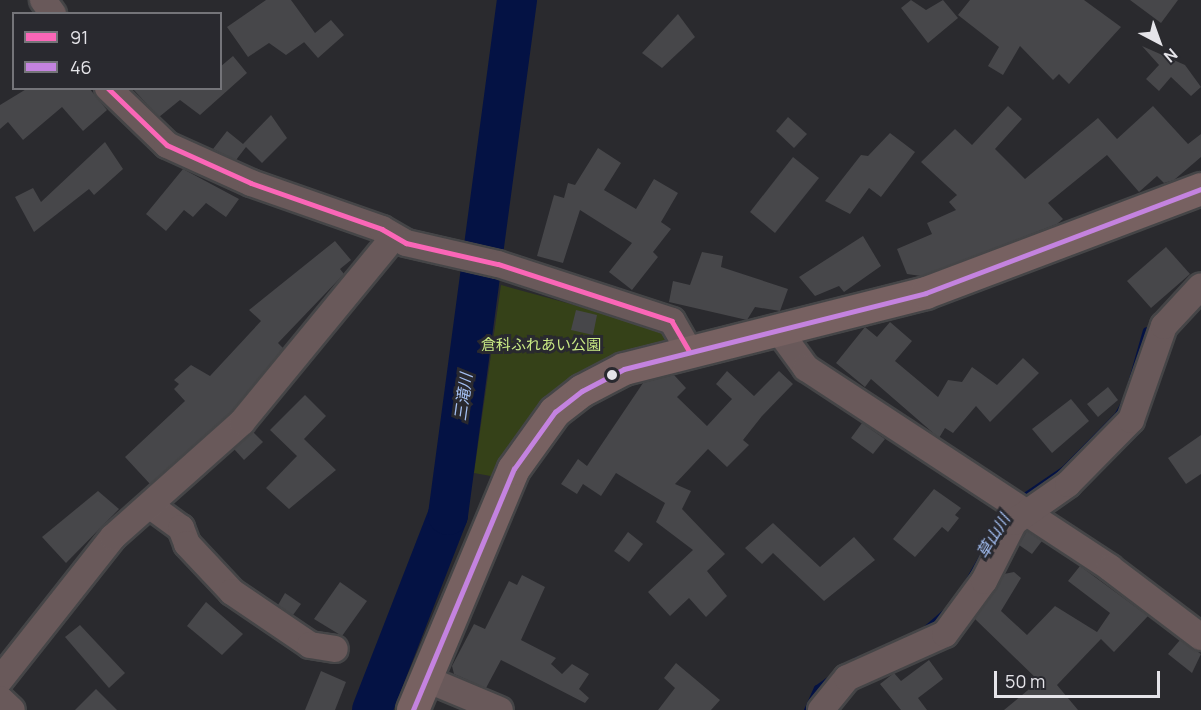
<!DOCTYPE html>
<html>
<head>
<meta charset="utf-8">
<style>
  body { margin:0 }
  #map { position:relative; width:1201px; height:710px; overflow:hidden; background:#2a2a2e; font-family:Manrope,"Noto Sans JP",sans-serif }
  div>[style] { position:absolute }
  .green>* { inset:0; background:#354118 }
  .stream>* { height:7px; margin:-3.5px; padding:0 3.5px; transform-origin:3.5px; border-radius:3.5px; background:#041244 }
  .river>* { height:40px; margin:-20px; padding:0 20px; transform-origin:20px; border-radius:20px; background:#041244 }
  .building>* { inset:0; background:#47474a }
  .roads { filter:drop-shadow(2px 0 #454547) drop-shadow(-2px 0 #454547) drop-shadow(0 2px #454547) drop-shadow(0 -2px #454547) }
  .minor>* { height:26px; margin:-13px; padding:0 13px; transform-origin:13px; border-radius:13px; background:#69595a }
  .major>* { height:32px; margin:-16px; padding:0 16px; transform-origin:16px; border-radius:16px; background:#776161 }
  .bus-1>* { height:4.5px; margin:-2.25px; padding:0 2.25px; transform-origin:2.25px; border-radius:2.25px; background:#fa66b7 }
  .bus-2>* { height:4.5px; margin:-2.25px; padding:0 2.25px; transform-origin:2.25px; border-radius:2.25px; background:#c483df }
  .dots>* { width:16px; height:16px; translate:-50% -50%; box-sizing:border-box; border:3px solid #29292f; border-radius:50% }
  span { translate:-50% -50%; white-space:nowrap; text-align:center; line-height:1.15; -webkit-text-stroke:6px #29292f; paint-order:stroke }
  .park-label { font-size:15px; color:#c9ea84 }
  .water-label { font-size:16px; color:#a5c1f5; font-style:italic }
  .legend { position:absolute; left:12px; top:12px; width:210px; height:78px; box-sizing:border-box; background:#29292f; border:2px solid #747479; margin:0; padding:8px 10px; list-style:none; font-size:18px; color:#e5e4e9 }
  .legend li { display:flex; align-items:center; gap:12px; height:30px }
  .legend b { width:30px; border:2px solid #747479 }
  .north { position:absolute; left:1129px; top:12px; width:60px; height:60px; -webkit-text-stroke:4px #29292f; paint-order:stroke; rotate:139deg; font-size:16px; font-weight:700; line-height:24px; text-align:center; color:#e5e4e9 }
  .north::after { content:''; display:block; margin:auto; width:21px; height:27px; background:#e5e4e9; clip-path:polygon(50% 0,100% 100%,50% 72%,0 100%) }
  .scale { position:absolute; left:994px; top:671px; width:166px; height:27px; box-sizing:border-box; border:3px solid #e5e4e9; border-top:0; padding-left:8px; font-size:18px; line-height:21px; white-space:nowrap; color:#e5e4e9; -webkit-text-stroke:4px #29292f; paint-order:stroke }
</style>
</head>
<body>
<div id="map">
  <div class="green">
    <div style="clip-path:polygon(501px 285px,663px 329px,673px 340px,611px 359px,548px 397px,530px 416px,496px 477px,474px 473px)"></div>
  </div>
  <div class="stream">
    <div style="left:1130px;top:386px;width:58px;rotate:-74.1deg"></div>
    <div style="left:1017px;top:501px;width:57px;rotate:-34.2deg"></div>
    <div style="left:1064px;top:469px;width:77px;rotate:-45.5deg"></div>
    <div style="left:1118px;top:414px;width:19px;rotate:-62deg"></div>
    <div style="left:963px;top:590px;width:93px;rotate:-60.4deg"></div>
    <div style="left:921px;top:633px;width:37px;rotate:-41deg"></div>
    <div style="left:807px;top:710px;width:24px;rotate:-66deg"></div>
    <div style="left:817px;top:688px;width:48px;rotate:-35.7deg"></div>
  </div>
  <div class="river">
    <div style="left:372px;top:710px;width:209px;rotate:-68.7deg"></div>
    <div style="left:448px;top:515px;width:520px;rotate:-82.37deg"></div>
  </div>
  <div class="building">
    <div style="clip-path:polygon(266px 0,291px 0,315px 33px,331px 20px,344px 35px,318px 58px,304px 42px,310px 38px,286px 55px,269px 43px,248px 57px,227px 27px)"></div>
    <div style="clip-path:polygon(911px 0,926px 10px,943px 0,958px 18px,928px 43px,901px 8px)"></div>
    <div style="clip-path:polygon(970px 0,1084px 0,1121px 27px,1069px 84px,1059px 74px,1053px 80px,1020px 46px,1003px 75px,988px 66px,999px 47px,958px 15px)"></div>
    <div style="clip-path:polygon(1130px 0,1178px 0,1161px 23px)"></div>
    <div style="clip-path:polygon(678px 14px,695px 37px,662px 68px,642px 53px)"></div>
    <div style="clip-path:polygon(1142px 46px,1185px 65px,1201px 87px,1191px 96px,1171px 77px,1159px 91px,1146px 79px,1159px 65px)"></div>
    <div style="clip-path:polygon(233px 56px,247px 73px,200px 115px,180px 100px,159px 117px,132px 88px,220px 88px,220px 67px)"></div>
    <div style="clip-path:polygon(28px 88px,89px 88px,107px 110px,83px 131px,62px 107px,23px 140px,8px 122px,0 129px,0 105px)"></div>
    <div style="clip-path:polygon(1008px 106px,1022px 119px,995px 149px,1025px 179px,1098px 118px,1117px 139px,1153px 106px,1188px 144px,1201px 134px,1201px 157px,1174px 180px,1164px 183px,1157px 176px,1139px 192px,1107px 155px,1048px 203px,1063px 219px,1057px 224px,921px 276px,907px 274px,897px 249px,932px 234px,927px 223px,956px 210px,949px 202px,957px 195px,921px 162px,955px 129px,972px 145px)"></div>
    <div style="clip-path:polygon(271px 115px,287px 138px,262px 163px,246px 147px,236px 160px,213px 149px,227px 131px,243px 144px)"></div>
    <div style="clip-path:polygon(788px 117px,807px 134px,794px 148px,776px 131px)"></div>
    <div style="clip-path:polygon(890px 133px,915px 152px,881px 197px,869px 188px,850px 214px,825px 201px,861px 155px,868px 156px)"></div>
    <div style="clip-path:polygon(105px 142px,123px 169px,94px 195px,89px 189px,34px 232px,15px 197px,33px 188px,41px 202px)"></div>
    <div style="clip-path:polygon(598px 148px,621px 163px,604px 190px,636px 209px,654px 179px,678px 193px,661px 222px,671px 229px,653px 252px,658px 257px,632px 290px,609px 272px,632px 243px,580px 210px,563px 263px,537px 256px,554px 195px,564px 198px,568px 183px,575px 185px)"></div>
    <div style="clip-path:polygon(793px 157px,819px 178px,775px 233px,750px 212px)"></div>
    <div style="clip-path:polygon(183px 169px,239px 199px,226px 217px,206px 203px,193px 217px,184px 210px,166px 231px,146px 214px)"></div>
    <div style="clip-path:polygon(863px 236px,881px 266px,844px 292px,839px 286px,815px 296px,799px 277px)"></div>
    <div style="clip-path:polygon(335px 241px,351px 260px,340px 269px,344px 274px,278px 343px,283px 348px,231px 412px,150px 484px,125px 457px,185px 401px,174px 389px,179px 384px,174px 380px,191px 365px,210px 376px,261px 321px,249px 310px)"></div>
    <div style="clip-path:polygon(1166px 247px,1190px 274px,1151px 308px,1127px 281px)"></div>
    <div style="clip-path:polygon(702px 252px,723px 256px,721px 267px,788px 289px,780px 311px,755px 307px,747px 320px,669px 302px,673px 281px,690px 285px)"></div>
    <div style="clip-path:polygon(576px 310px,597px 315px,593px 335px,571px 330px)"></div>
    <div style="clip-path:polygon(890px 322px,912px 341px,895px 361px,938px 397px,948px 380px,962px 382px,972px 367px,997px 385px,1023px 358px,1039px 373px,990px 422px,976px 406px,953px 433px,945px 428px,939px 438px,871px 379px,865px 387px,836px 363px,865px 327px,877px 337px)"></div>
    <div style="clip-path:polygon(727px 371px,754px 396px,779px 371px,793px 384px,762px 416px,743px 440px,749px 445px,727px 467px,708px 449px,675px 484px,691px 491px,682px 509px,725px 554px,707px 571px,727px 596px,706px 617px,689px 598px,670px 616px,648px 592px,693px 550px,656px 522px,665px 503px,616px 473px,601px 496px,583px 484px,577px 494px,561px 484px,578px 459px,587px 466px,643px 383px,674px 375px,686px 388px,677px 397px,707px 426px,732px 399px,716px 384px)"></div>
    <div style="clip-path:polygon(1108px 387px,1118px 400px,1098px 417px,1087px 404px)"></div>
    <div style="clip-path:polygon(305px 395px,326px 416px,304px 439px,336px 470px,289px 509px,266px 488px,297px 456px,270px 430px)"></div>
    <div style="clip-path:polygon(1071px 399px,1089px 421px,1052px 453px,1032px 429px)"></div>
    <div style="clip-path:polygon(862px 423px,885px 439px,873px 454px,851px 438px)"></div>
    <div style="clip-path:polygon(253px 432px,263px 442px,244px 460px,234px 449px)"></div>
    <div style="clip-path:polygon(1201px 435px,1201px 474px,1186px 484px,1168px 458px)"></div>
    <div style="clip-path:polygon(934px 489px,961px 508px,955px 515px,959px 518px,948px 532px,942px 527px,915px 557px,893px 539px)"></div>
    <div style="clip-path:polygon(98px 491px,119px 509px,66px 563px,42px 537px)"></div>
    <div style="clip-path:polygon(773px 523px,820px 567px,854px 537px,875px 560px,824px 601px,773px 553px,762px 564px,745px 548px)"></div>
    <div style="clip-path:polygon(1027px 531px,1042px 541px,1032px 554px,1019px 545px)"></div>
    <div style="clip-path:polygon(628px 532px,643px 544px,629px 562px,614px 551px)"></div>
    <div style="clip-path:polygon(1080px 566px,1148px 616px,1114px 652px,1101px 639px,1057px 685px,1078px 710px,1004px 710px,1039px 681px,975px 619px,1004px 574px,1014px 572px,1021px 578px,1001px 611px,1027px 635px,1055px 606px,1097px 632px,1110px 613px,1068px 581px)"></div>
    <div style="clip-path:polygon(522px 575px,545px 587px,521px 640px,556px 658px,551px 664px,562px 674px,572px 664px,589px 674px,579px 689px,589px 698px,585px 703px,501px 660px,486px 688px,454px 674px,452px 666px,474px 624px,485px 629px,509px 581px,517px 585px)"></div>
    <div style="clip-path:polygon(340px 582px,367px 601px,342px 636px,314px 619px)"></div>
    <div style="clip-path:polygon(285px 593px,301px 604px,293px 615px,278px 605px)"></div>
    <div style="clip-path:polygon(206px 602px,243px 634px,222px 655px,187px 626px)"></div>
    <div style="clip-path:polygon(80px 625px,125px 673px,109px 688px,65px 637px)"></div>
    <div style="clip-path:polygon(1180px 640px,1201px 654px,1192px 673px,1168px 654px)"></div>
    <div style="clip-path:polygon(929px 660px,943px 679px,918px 698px,927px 710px,901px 710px,880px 684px,894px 673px,901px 681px)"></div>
    <div style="clip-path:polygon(676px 663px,720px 700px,711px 710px,658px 710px,675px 688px,664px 678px)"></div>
    <div style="clip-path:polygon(321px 671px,346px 682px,335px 710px,305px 710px)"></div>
    <div style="clip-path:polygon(96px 689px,117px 710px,75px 710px)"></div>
  </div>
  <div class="roads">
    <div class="minor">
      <div style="left:43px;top:0;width:17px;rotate:54deg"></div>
      <div style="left:108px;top:88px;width:82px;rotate:44deg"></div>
      <div style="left:167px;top:145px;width:92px;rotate:24.3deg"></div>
      <div style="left:251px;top:183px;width:139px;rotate:19.3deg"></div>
      <div style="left:382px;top:229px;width:28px;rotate:30deg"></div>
      <div style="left:406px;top:243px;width:94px;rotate:12.9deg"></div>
      <div style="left:498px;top:264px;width:183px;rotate:18.1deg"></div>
      <div style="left:672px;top:321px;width:34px;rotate:60deg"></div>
      <div style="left:779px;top:331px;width:46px;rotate:53.9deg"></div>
      <div style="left:806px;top:368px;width:364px;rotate:33.3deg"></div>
      <div style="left:1110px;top:568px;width:114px;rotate:37.2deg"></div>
      <div style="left:152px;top:507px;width:36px;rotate:36deg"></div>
      <div style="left:181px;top:528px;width:17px;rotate:69deg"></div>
      <div style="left:187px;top:544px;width:66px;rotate:46.8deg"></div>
      <div style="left:232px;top:592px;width:94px;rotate:34.2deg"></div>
      <div style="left:310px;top:645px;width:25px;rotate:9deg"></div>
      <div style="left:426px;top:679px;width:80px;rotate:22.7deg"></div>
      <div style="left:0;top:680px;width:182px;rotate:-51.7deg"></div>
      <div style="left:113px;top:537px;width:173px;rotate:-41.7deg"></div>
      <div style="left:242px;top:422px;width:238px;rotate:-50.6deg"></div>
      <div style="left:0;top:699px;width:16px;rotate:43deg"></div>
      <div style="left:821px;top:710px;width:41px;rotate:-50.9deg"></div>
      <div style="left:847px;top:678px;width:107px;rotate:-24.2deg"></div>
      <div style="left:945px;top:634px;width:66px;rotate:-53.7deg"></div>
      <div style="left:984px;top:581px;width:66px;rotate:-63deg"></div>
      <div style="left:1014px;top:522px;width:66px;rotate:-35.1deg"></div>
      <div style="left:1068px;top:484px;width:90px;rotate:-45.5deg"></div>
      <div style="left:1131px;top:420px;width:100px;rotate:-70.7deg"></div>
      <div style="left:1164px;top:326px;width:54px;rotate:-47.2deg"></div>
    </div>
    <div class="major">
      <div style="left:413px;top:710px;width:261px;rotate:-67.3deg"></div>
      <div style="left:514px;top:469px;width:70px;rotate:-54.3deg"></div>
      <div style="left:555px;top:412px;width:34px;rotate:-38deg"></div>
      <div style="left:582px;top:391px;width:47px;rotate:-27.6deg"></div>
      <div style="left:624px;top:369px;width:311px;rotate:-14.1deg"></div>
      <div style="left:926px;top:293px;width:294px;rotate:-20.7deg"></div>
    </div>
  </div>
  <div class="bus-1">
    <div style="left:108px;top:88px;width:82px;rotate:44deg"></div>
    <div style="left:167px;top:145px;width:92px;rotate:24.3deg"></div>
    <div style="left:251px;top:183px;width:139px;rotate:19.3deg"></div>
    <div style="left:382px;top:229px;width:28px;rotate:30deg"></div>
    <div style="left:406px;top:243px;width:94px;rotate:12.9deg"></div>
    <div style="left:498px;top:264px;width:183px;rotate:18.1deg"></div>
    <div style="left:672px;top:321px;width:34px;rotate:60deg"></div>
  </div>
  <div class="bus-2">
    <div style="left:413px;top:710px;width:261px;rotate:-67.3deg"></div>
    <div style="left:514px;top:469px;width:70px;rotate:-54.3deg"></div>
    <div style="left:555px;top:412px;width:34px;rotate:-38deg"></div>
    <div style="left:582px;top:391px;width:47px;rotate:-27.6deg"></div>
    <div style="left:624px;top:369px;width:311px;rotate:-14.1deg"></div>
    <div style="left:926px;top:293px;width:294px;rotate:-20.7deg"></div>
  </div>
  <div class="dots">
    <div style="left:612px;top:375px;background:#e5e4e9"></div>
  </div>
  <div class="park-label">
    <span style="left:541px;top:345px">倉科ふれあい公園</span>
  </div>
  <div class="water-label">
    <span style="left:463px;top:397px;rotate:-82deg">三滝川</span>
    <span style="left:993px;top:536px;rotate:-59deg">草山川</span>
  </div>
  <ul class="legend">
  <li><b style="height:8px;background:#fa66b7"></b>91</li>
  <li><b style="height:8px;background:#c483df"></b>46</li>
  </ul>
  <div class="north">N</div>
  <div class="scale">50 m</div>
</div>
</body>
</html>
